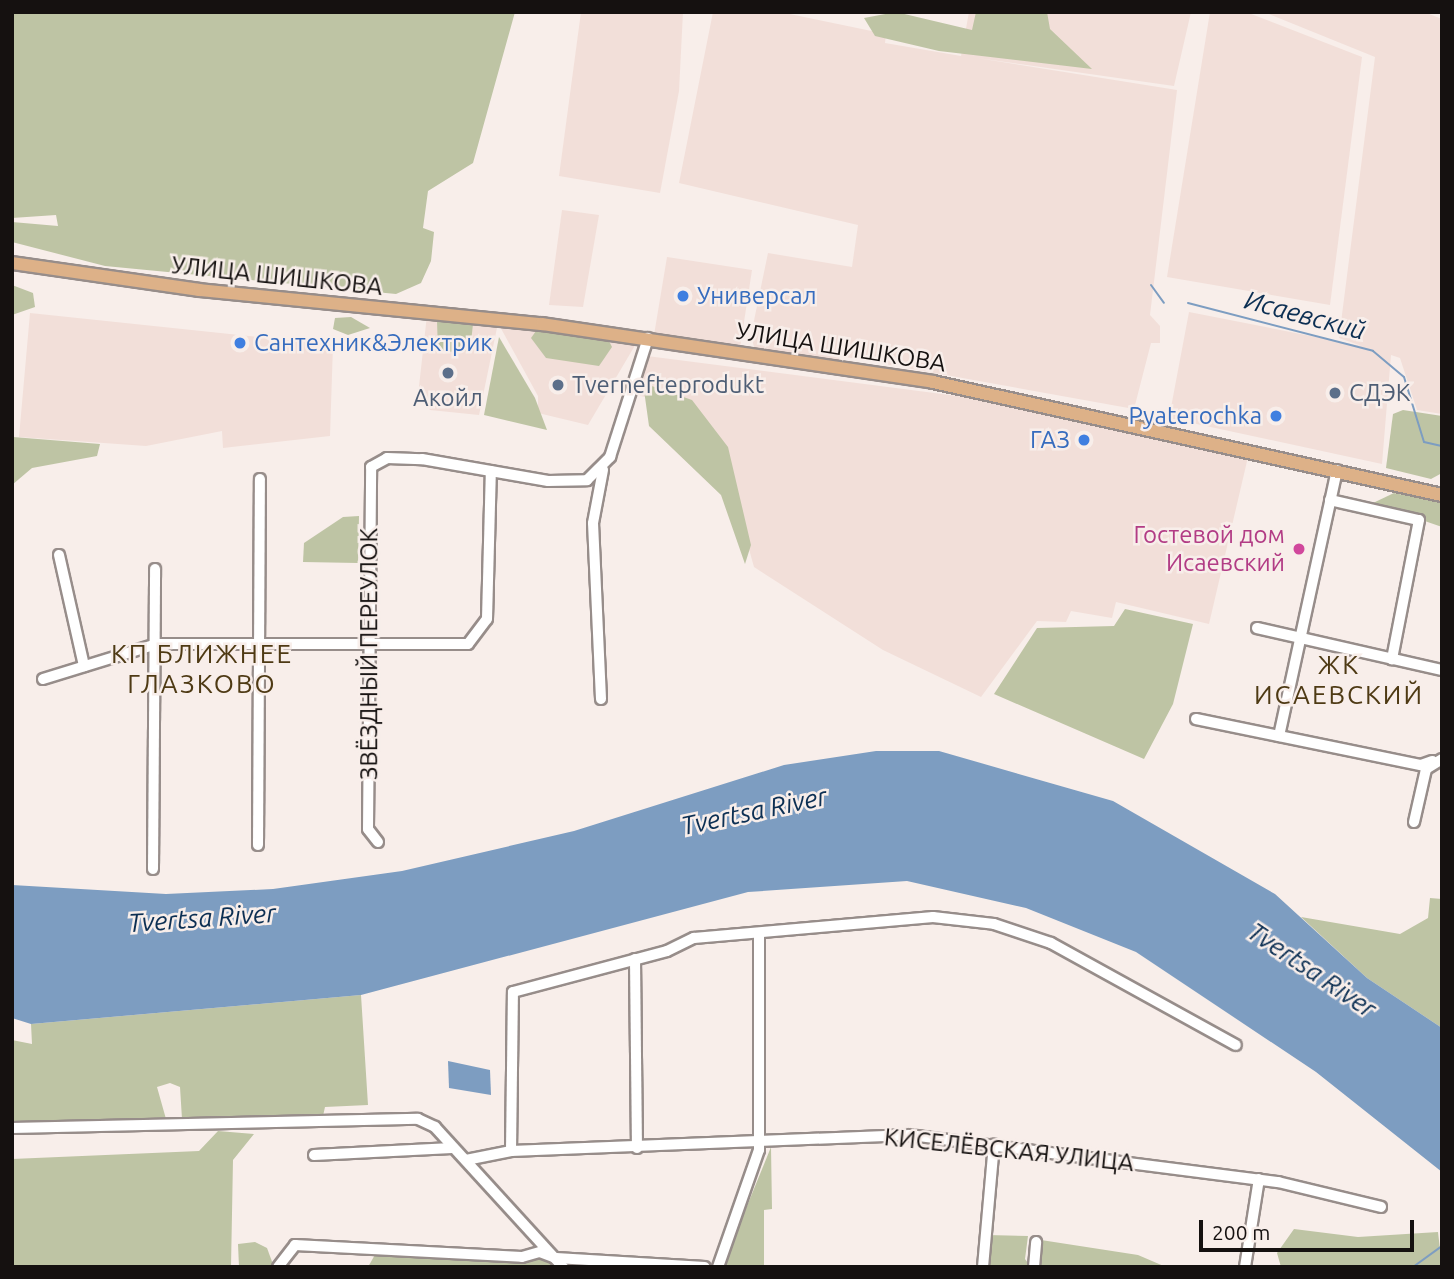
<!DOCTYPE html>
<html>
<head>
<meta charset="utf-8">
<style>
  body { margin:0 }
  #map { position:relative; width:1454px; height:1279px; overflow:hidden; background:#f8eeea; font-family:Ubuntu,sans-serif }
  div>[style] { position:absolute }
  .built>* { inset:0; background:#f2dfd9 }
  .green>* { inset:0; background:#bec4a4 }
  .water>* { inset:0; background:#7d9dc1 }
  .stream>* { height:2px; margin:-1px; padding:0 1px; transform-origin:1px; border-radius:1px; background:#7d9dc1 }
  .roads { filter:drop-shadow(2px 0 #978d8a) drop-shadow(-2px 0 #978d8a) drop-shadow(0 2px #978d8a) drop-shadow(0 -2px #978d8a) }
  .minor>* { height:10px; margin:-5px; padding:0 5px; transform-origin:5px; border-radius:5px; background:#fff }
  .major>* { height:12px; margin:-6px; padding:0 6px; transform-origin:6px; border-radius:6px; background:#ddb188 }
  .dots>* { width:19px; height:19px; translate:-50% -50%; box-sizing:border-box; border:4px solid #f8eeea; border-radius:50% }
  span { translate:-50% -50%; white-space:nowrap; text-align:center; line-height:1.15; -webkit-text-stroke:5px #f8eeea; paint-order:stroke }
  .street-label { font-size:24px; color:#151110 }
  .shop-label { font-size:24px; color:#366cbe }
  .left { translate:0 -50%; text-align:left }
  .right { translate:-100% -50%; text-align:right }
  .service-label { font-size:24px; color:#4e5e75 }
  .hotel-label { font-size:24px; color:#b23c85 }
  .water-label { font-size:26px; color:#0c2f53; font-style:italic }
  .neighbourhood-label { font-size:26px; color:#4e3a14; letter-spacing:2px }
  .frame { position:absolute; inset:0; border:14px solid #151110; pointer-events:none }
  .scale { position:absolute; left:1199px; top:1220px; width:215px; height:32px; box-sizing:border-box; border:4px solid #151110; border-top:0; padding-left:9px; font-size:21px; line-height:24px; white-space:nowrap; color:#151110; -webkit-text-stroke:5px #f8eeea; paint-order:stroke }
</style>
</head>
<body>
<div id="map">
  <div class="built">
    <div style="clip-path:polygon(581px 12px,683px 12px,679px 91px,660px 193px,559px 176px)"></div>
    <div style="clip-path:polygon(713px 12px,780px 12px,886px 34px,885px 43px,961px 56px,969px 12px,1191px 12px,1174px 86px,977px 58px,1177px 90px,1150px 315px,1160px 326px,1160px 343px,1151px 343px,1134px 409px,840px 356px,838px 364px,755px 351px,751px 335px,768px 253px,852px 267px,858px 225px,679px 183px)"></div>
    <div style="clip-path:polygon(1210px 12px,1246px 12px,1362px 57px,1330px 305px,1167px 277px)"></div>
    <div style="clip-path:polygon(1264px 12px,1424px 12px,1442px 19px,1442px 414px,1417px 410px,1400px 358px,1391px 355px,1382px 464px,1169px 418px,1189px 312px,1362px 346px,1339px 338px,1375px 57px)"></div>
    <div style="clip-path:polygon(562px 210px,599px 215px,583px 307px,549px 305px)"></div>
    <div style="clip-path:polygon(667px 257px,752px 270px,740px 348px,654px 335px)"></div>
    <div style="clip-path:polygon(30px 313px,333px 345px,330px 436px,223px 448px,222px 431px,146px 446px,19px 437px)"></div>
    <div style="clip-path:polygon(427px 315px,497px 322px,637px 342px,588px 425px,538px 413px,538px 396px,498px 323px,479px 415px,430px 410px,418px 395px)"></div>
    <div style="clip-path:polygon(647px 356px,1004px 402px,1248px 457px,1209px 624px,1116px 602px,1112px 618px,1071px 611px,1066px 622px,1037px 621px,981px 697px,883px 650px,754px 567px,731px 485px,672px 402px,640px 396px)"></div>
  </div>
  <div class="green">
    <div style="clip-path:polygon(12px 12px,515px 12px,473px 163px,428px 191px,423px 228px,434px 232px,431px 261px,421px 283px,396px 294px,105px 266px,12px 242px,12px 222px,58px 226px,56px 215px,12px 218px)"></div>
    <div style="clip-path:polygon(896px 12px,972px 30px,976px 12px,1047px 12px,1050px 29px,1092px 69px,939px 51px,875px 36px,864px 18px)"></div>
    <div style="clip-path:polygon(12px 285px,33px 293px,35px 307px,12px 315px)"></div>
    <div style="clip-path:polygon(351px 317px,370px 328px,348px 335px,333px 329px,335px 318px)"></div>
    <div style="clip-path:polygon(437px 321px,473px 324px,470px 351px,438px 352px)"></div>
    <div style="clip-path:polygon(536px 331px,609px 341px,612px 347px,599px 366px,546px 358px,531px 338px)"></div>
    <div style="clip-path:polygon(499px 337px,535px 398px,547px 430px,484px 415px)"></div>
    <div style="clip-path:polygon(643px 383px,692px 400px,728px 447px,751px 545px,745px 564px,721px 495px,649px 426px)"></div>
    <div style="clip-path:polygon(1403px 410px,1442px 416px,1442px 473px,1431px 479px,1386px 468px,1393px 414px)"></div>
    <div style="clip-path:polygon(13px 437px,100px 444px,97px 456px,32px 468px,12px 485px)"></div>
    <div style="clip-path:polygon(1394px 493px,1442px 502px,1442px 527px,1373px 503px)"></div>
    <div style="clip-path:polygon(359px 516px,358px 563px,303px 562px,304px 543px,343px 517px)"></div>
    <div style="clip-path:polygon(1125px 609px,1193px 624px,1173px 704px,1144px 759px,994px 694px,1037px 628px,1114px 626px)"></div>
    <div style="clip-path:polygon(1430px 898px,1442px 899px,1442px 1028px,1367px 978px,1301px 917px,1400px 934px,1428px 918px)"></div>
    <div style="clip-path:polygon(361px 995px,368px 1105px,325px 1107px,323px 1116px,182px 1119px,180px 1087px,170px 1083px,157px 1087px,166px 1119px,12px 1123px,12px 1040px,32px 1044px,31px 1024px)"></div>
    <div style="clip-path:polygon(218px 1131px,254px 1134px,233px 1160px,231px 1267px,12px 1267px,12px 1159px,199px 1151px)"></div>
    <div style="clip-path:polygon(771px 1147px,772px 1209px,764px 1210px,764px 1267px,723px 1265px)"></div>
    <div style="clip-path:polygon(1294px 1229px,1358px 1237px,1438px 1232px,1442px 1267px,1281px 1267px,1277px 1253px)"></div>
    <div style="clip-path:polygon(987px 1235px,1028px 1236px,1025px 1259px,1031px 1267px,984px 1267px)"></div>
    <div style="clip-path:polygon(1041px 1240px,1138px 1255px,1166px 1267px,1036px 1267px)"></div>
    <div style="clip-path:polygon(255px 1242px,267px 1248px,274px 1267px,239px 1267px,238px 1244px)"></div>
    <div style="clip-path:polygon(376px 1253px,542px 1254px,559px 1267px,368px 1267px)"></div>
  </div>
  <div class="water">
    <div style="clip-path:polygon(876px 751px,939px 751px,1113px 801px,1275px 894px,1367px 978px,1442px 1028px,1442px 1172px,1316px 1072px,1136px 952px,1026px 908px,907px 881px,748px 892px,361px 995px,31px 1024px,12px 1018px,12px 885px,166px 894px,273px 889px,402px 871px,574px 831px,784px 765px)"></div>
    <div style="clip-path:polygon(448px 1061px,490px 1070px,491px 1095px,449px 1088px)"></div>
  </div>
  <div class="stream">
    <div style="left:1151px;top:285px;width:22px;rotate:54deg"></div>
    <div style="left:1188px;top:303px;width:191px;rotate:14.5deg"></div>
    <div style="left:1373px;top:351px;width:40px;rotate:40deg"></div>
    <div style="left:1404px;top:377px;width:68px;rotate:72.9deg"></div>
    <div style="left:1424px;top:442px;width:18px;rotate:13deg"></div>
    <div style="left:1288px;top:1267px;width:10px"></div>
    <div style="left:1413px;top:1267px;width:36px;rotate:-36deg"></div>
  </div>
  <div class="roads">
    <div class="minor">
      <div style="left:1330px;top:500px;width:91px;rotate:12.7deg"></div>
      <div style="left:1419px;top:520px;width:142px;rotate:101deg"></div>
      <div style="left:59px;top:555px;width:114px;rotate:77.3deg"></div>
      <div style="left:1257px;top:628px;width:190px;rotate:12.8deg"></div>
      <div style="left:43px;top:679px;width:119px;rotate:-17.1deg"></div>
      <div style="left:157px;top:644px;width:311px"></div>
      <div style="left:468px;top:644px;width:31px;rotate:-53deg"></div>
      <div style="left:487px;top:619px;width:148px;rotate:-88.5deg"></div>
      <div style="left:601px;top:699px;width:176px;rotate:-92.6deg"></div>
      <div style="left:593px;top:523px;width:54px;rotate:-79.3deg"></div>
      <div style="left:1196px;top:719px;width:230px;rotate:11.6deg"></div>
      <div style="left:1421px;top:765px;width:12px;rotate:-20deg"></div>
      <div style="left:1279px;top:736px;width:272px;rotate:-77.7deg"></div>
      <div style="left:1414px;top:822px;width:54px;rotate:-77.2deg"></div>
      <div style="left:1426px;top:769px;width:19px;rotate:-32deg"></div>
      <div style="left:378px;top:842px;width:16px;rotate:-128deg"></div>
      <div style="left:368px;top:829px;width:362px;rotate:-89.5deg"></div>
      <div style="left:371px;top:467px;width:18px;rotate:-29deg"></div>
      <div style="left:387px;top:458px;width:35px;rotate:2deg"></div>
      <div style="left:422px;top:459px;width:128px;rotate:9.9deg"></div>
      <div style="left:548px;top:481px;width:39px;rotate:-1deg"></div>
      <div style="left:587px;top:480px;width:33px;rotate:-45deg"></div>
      <div style="left:610px;top:457px;width:125px;rotate:-72.3deg"></div>
      <div style="left:258px;top:845px;width:366px;rotate:-89.7deg"></div>
      <div style="left:153px;top:869px;width:300px;rotate:-89.6deg"></div>
      <div style="left:635px;top:959px;width:189px;rotate:89.4deg"></div>
      <div style="left:12px;top:1128px;width:406px;rotate:-1.3deg"></div>
      <div style="left:418px;top:1119px;width:19px;rotate:25deg"></div>
      <div style="left:435px;top:1127px;width:190px;rotate:47.6deg"></div>
      <div style="left:511px;top:1151px;width:159px;rotate:-89.3deg"></div>
      <div style="left:513px;top:992px;width:159px;rotate:-14.9deg"></div>
      <div style="left:667px;top:951px;width:30px;rotate:-26deg"></div>
      <div style="left:694px;top:938px;width:240px;rotate:-5deg"></div>
      <div style="left:933px;top:917px;width:61px;rotate:6.5deg"></div>
      <div style="left:994px;top:924px;width:60px;rotate:18.4deg"></div>
      <div style="left:1051px;top:943px;width:211px;rotate:28.9deg"></div>
      <div style="left:314px;top:1155px;width:138px;rotate:-2.9deg"></div>
      <div style="left:466px;top:1160px;width:46px;rotate:-11.3deg"></div>
      <div style="left:511px;top:1151px;width:399px;rotate:-2.3deg"></div>
      <div style="left:910px;top:1135px;width:371px;rotate:7.3deg"></div>
      <div style="left:1278px;top:1182px;width:106px;rotate:13.6deg"></div>
      <div style="left:278px;top:1267px;width:28px;rotate:-52deg"></div>
      <div style="left:295px;top:1245px;width:227px;rotate:3deg"></div>
      <div style="left:522px;top:1257px;width:19px;rotate:-16deg"></div>
      <div style="left:540px;top:1252px;width:17px;rotate:21deg"></div>
      <div style="left:556px;top:1258px;width:149px;rotate:3.5deg"></div>
      <div style="left:718px;top:1267px;width:124px;rotate:-70.7deg"></div>
      <div style="left:759px;top:1150px;width:216px;rotate:-90deg"></div>
      <div style="left:983px;top:1267px;width:123px;rotate:-84.9deg"></div>
      <div style="left:1034px;top:1267px;width:25px;rotate:-85deg"></div>
      <div style="left:1245px;top:1267px;width:89px;rotate:-81deg"></div>
    </div>
    <div class="major">
      <div style="left:12px;top:263px;width:189px;rotate:8.2deg"></div>
      <div style="left:199px;top:290px;width:345px;rotate:5.7deg"></div>
      <div style="left:542px;top:324px;width:395px;rotate:8.4deg"></div>
      <div style="left:933px;top:382px;width:521px;rotate:12.52deg"></div>
    </div>
  </div>
  <div class="dots">
    <div style="left:683px;top:296px;background:#3f7fe0"></div>
    <div style="left:240px;top:343px;background:#3f7fe0"></div>
    <div style="left:448px;top:373px;background:#5c6f8a"></div>
    <div style="left:558px;top:385px;background:#5c6f8a"></div>
    <div style="left:1335px;top:393px;background:#5c6f8a"></div>
    <div style="left:1276px;top:416px;background:#3f7fe0"></div>
    <div style="left:1084px;top:440px;background:#3f7fe0"></div>
    <div style="left:1299px;top:549px;background:#d1479c"></div>
  </div>
  <div class="street-label">
    <span style="left:277px;top:276px;rotate:6deg">УЛИЦА ШИШКОВА</span>
    <span style="left:841px;top:347px;rotate:9deg">УЛИЦА ШИШКОВА</span>
    <span style="left:369px;top:654px;rotate:-90deg">ЗВЁЗДНЫЙ ПЕРЕУЛОК</span>
    <span style="left:1009px;top:1150px;rotate:6deg">КИСЕЛЁВСКАЯ УЛИЦА</span>
  </div>
  <div class="shop-label">
    <span class="left" style="left:697px;top:296px">Универсал</span>
    <span class="left" style="left:254px;top:343px">Сантехник&amp;Электрик</span>
    <span class="right" style="left:1262px;top:416px">Pyaterochka</span>
    <span class="right" style="left:1070px;top:440px">ГАЗ</span>
  </div>
  <div class="service-label">
    <span class="left" style="left:572px;top:385px">Tvernefteprodukt</span>
    <span class="left" style="left:1349px;top:393px">СДЭК</span>
    <span style="left:448px;top:398px">Акойл</span>
  </div>
  <div class="hotel-label">
    <span class="right" style="left:1285px;top:549px">Гостевой дом<br>Исаевский</span>
  </div>
  <div class="water-label">
    <span style="left:1305px;top:315px;rotate:15deg">Исаевский</span>
    <span style="left:754px;top:811px;rotate:-12deg">Tvertsa River</span>
    <span style="left:202px;top:918px;rotate:-4deg">Tvertsa River</span>
    <span style="left:1312px;top:970px;rotate:34deg">Tvertsa River</span>
  </div>
  <div class="neighbourhood-label">
    <span style="left:202px;top:669px">КП БЛИЖНЕЕ<br>ГЛАЗКОВО</span>
    <span style="left:1339px;top:680px">ЖК<br>ИСАЕВСКИЙ</span>
  </div>
  <div class="frame"></div>
  <div class="scale">200 m</div>
</div>
</body>
</html>
